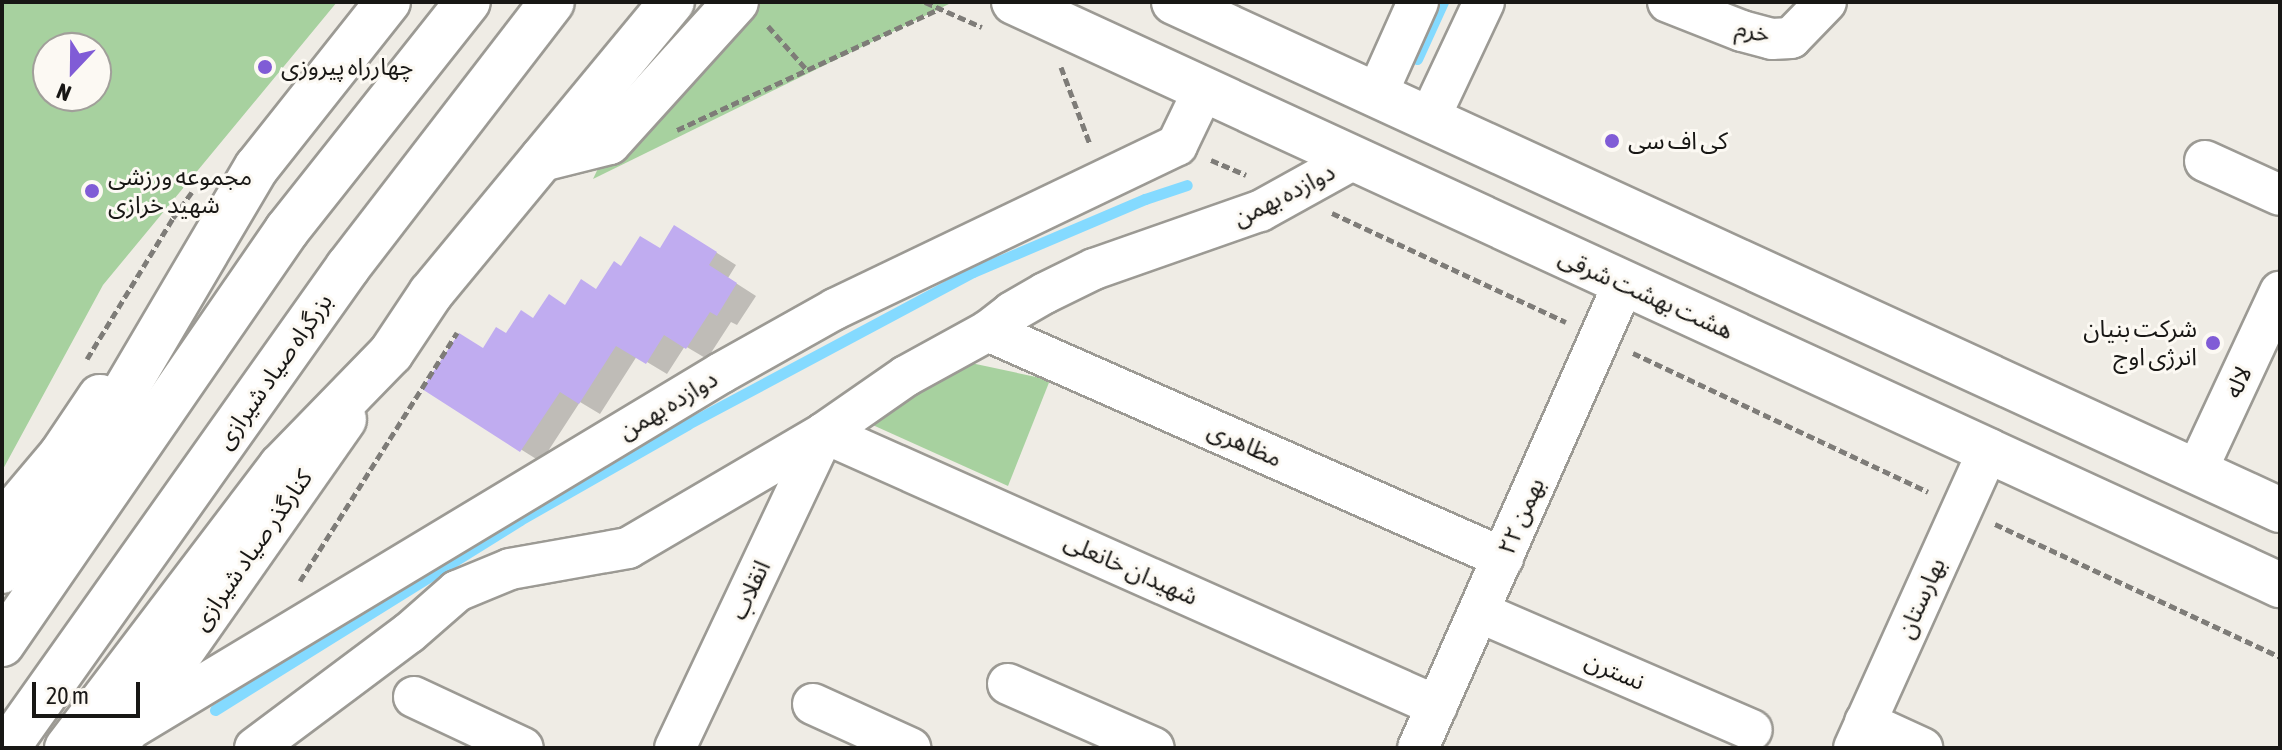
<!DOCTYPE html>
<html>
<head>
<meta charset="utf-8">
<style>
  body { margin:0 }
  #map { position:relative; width:2282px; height:750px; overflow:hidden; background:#efece5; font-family:"Asap Condensed","Noto Sans Arabic",sans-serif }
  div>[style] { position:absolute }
  .green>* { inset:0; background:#a7d19f }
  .shadow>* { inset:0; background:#0003 }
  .stream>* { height:11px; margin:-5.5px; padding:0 5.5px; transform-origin:5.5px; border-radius:5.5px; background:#84daff }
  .building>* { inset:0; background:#c0acf0 }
  .path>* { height:5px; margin-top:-2.5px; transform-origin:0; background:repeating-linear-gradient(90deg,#7e7c78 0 8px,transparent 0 12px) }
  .roads { filter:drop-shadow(2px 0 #9c9a94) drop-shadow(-2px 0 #9c9a94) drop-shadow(0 2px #9c9a94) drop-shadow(0 -2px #9c9a94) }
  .street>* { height:40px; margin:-20px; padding:0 20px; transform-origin:20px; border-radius:20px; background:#fff }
  .secondary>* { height:44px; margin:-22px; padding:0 22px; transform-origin:22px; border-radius:22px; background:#fff }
  .highway>* { height:44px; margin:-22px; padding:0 22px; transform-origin:22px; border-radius:22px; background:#fff }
  .dots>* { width:22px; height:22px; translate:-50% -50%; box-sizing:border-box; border:4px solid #fcf9f3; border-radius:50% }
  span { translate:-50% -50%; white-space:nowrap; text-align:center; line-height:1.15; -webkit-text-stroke:6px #fcf9f3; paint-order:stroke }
  .street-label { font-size:24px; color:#181715 }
  .poi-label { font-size:24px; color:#181715 }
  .left { translate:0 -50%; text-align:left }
  .right { translate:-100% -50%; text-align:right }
  .frame { position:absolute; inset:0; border:4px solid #181715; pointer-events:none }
  .north { position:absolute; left:32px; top:32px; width:80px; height:80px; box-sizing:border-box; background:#fcf9f3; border:2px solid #a19f9a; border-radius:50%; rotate:202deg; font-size:22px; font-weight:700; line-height:32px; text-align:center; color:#181715 }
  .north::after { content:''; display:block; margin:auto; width:28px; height:36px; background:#805cd6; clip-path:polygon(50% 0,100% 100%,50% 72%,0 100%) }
  .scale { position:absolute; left:32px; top:682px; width:108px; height:36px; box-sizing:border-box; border:4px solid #181715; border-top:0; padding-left:10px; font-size:24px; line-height:28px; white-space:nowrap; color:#181715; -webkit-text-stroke:6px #fcf9f3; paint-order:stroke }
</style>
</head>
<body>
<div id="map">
  <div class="green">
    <div style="clip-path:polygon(evenodd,2px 2px,337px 2px,103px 285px,2px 471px,2px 2px,48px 48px,96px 48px,96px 96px,48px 96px,48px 48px)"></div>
    <div style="clip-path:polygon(754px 2px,951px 3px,593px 179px,603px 158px)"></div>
    <div style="clip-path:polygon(971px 363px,1050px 380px,1008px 486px,866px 422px)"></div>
  </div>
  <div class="shadow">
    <div style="clip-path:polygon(695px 239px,736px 265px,728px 278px,756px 296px,737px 325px,731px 322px,707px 359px,685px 346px,667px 374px,637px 356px,600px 414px,580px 402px,541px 462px,425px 389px,507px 336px,597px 291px,622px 268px)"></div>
  </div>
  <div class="stream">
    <div style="left:1417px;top:59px;width:63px;rotate:-65.5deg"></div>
    <div style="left:215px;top:710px;width:359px;rotate:-31.9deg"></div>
    <div style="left:520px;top:520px;width:193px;rotate:-29.7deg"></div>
    <div style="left:688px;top:424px;width:323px;rotate:-28.1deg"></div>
    <div style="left:973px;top:272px;width:187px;rotate:-23deg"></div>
    <div style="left:1145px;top:199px;width:44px;rotate:-18.4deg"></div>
  </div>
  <div class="building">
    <div style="clip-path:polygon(674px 225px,717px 252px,709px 265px,737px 283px,717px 316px,710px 312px,686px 349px,664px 335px,646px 364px,616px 346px,579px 404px,560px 392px,520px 452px,422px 389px,459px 333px,483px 348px,496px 327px,506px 333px,521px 310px,533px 318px,549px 294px,565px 305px,581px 279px,596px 289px,614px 261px,621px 266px,640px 236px,660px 248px)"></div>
  </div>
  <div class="path">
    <div style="left:925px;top:2px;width:62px;rotate:23.7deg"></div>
    <div style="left:768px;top:26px;width:59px;rotate:48.4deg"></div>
    <div style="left:1061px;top:67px;width:82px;rotate:69.4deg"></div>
    <div style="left:677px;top:130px;width:291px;rotate:-24.8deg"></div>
    <div style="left:1211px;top:160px;width:38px;rotate:23deg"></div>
    <div style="left:1332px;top:213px;width:258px;rotate:25deg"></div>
    <div style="left:1633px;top:353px;width:326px;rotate:25.2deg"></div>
    <div style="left:87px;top:359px;width:165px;rotate:-58.6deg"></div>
    <div style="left:173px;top:218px;width:32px;rotate:-54deg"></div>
    <div style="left:1995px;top:524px;width:315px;rotate:25deg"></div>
    <div style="left:300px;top:581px;width:294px;rotate:-57.7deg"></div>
  </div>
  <div class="roads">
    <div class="street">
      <div style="left:1668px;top:2px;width:79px;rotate:21.4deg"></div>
      <div style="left:1742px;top:31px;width:31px;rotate:15deg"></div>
      <div style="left:1772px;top:39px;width:19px;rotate:-3deg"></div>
      <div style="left:1791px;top:38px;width:50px;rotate:-45.8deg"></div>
      <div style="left:1376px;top:96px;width:103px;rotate:-65.9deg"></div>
      <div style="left:1429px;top:119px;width:129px;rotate:-64.8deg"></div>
      <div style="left:2205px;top:161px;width:82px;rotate:24.4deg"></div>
      <div style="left:988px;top:331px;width:563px;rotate:23.79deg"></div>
      <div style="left:2196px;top:472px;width:199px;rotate:-65deg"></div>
      <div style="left:1479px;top:612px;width:297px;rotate:23.4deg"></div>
      <div style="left:1008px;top:684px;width:159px;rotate:23.7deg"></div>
      <div style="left:414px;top:697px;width:120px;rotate:25.1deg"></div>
      <div style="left:813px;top:704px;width:107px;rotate:24.4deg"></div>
      <div style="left:1865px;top:722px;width:63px;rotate:24.5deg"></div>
      <div style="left:125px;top:732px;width:696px;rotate:-31.06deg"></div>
      <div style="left:721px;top:373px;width:131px;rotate:-29.3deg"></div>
      <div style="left:835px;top:309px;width:379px;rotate:-25.6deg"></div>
      <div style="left:1177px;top:145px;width:62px;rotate:-64.3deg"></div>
      <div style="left:255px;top:748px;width:192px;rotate:-36.8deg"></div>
      <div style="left:409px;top:633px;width:64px;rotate:-41.2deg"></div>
      <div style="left:457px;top:591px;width:57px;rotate:-22.5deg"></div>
      <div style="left:510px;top:569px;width:120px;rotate:-10.1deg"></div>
      <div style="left:628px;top:548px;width:227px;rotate:-30.4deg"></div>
      <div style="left:824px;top:433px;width:100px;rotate:-34.8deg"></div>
      <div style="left:906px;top:376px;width:94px;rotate:-28.8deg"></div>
      <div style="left:988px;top:331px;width:31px;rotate:-38deg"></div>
      <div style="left:1012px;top:312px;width:38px;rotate:-30deg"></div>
      <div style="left:1045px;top:293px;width:55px;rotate:-26.1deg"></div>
      <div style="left:1094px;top:269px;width:176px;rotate:-19.3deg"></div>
      <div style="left:1260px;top:211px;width:107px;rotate:-29deg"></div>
      <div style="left:675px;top:748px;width:348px;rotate:-64.7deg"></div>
      <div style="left:824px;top:433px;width:671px;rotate:24.01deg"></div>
      <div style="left:1418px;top:748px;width:506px;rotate:-66.12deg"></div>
      <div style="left:1854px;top:748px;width:328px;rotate:-65.7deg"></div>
    </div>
    <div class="secondary">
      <div style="left:1014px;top:2px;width:1394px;rotate:24.73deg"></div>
      <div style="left:1174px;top:2px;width:1217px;rotate:24.67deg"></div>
      <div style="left:2px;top:525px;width:92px;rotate:-49.9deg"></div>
      <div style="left:61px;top:455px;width:70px;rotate:-56.1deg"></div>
      <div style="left:114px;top:748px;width:401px;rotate:-55deg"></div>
    </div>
    <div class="highway">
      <div style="left:542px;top:159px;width:69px;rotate:-14.2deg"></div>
      <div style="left:609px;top:142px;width:189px;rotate:-47.8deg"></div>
      <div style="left:2px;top:571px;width:124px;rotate:-52.9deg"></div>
      <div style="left:77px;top:472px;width:354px;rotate:-59.5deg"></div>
      <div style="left:257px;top:167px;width:211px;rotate:-51.6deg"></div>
      <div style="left:2px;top:644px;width:503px;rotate:-55.46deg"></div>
      <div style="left:287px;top:230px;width:291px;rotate:-51.6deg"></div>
      <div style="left:7px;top:748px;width:590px;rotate:-54.67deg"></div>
      <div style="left:348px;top:267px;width:334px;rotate:-52.4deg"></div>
      <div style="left:67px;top:748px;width:354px;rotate:-52.8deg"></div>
      <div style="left:281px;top:466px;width:158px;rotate:-45.8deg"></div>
      <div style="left:391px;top:353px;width:72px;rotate:-56.3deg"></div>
      <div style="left:431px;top:293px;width:378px;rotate:-50.4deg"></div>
    </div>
  </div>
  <div class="dots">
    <div style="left:265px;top:67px;background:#805cd6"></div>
    <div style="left:1612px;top:141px;background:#805cd6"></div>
    <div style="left:92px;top:191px;background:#805cd6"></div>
    <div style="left:2213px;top:343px;background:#805cd6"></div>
  </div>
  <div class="street-label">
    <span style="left:1753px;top:31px;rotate:14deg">خرم</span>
    <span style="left:1284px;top:195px;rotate:-27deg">دوازده بهمن</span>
    <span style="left:1646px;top:294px;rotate:24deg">هشت بهشت شرقی</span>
    <span style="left:274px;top:371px;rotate:-55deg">بزرگراه صیاد شیرازی</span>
    <span style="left:2238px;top:382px;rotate:-65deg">لاله</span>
    <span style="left:668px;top:405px;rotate:-31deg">دوازده بهمن</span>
    <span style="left:1245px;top:444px;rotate:24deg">مظاهری</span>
    <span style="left:1521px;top:516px;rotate:-66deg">۲۲ بهمن</span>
    <span style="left:252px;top:550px;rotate:-55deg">کنارگذر صیاد شیرازی</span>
    <span style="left:1131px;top:569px;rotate:24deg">شهیدان خانعلی</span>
    <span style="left:750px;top:590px;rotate:-65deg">انقلاب</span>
    <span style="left:1921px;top:598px;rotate:-66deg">بهارستان</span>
    <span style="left:1615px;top:671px;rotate:23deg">نسترن</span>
  </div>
  <div class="poi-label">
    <span class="left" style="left:281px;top:67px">چهارراه پیروزی</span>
    <span class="left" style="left:1628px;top:141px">کی اف سی</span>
    <span class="left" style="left:108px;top:191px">مجموعه ورزشی<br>شهید خرازی</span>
    <span class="right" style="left:2197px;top:343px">شرکت بنیان<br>انرژی اوج</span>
  </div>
  <div class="frame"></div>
  <div class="north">N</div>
  <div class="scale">20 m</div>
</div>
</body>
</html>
